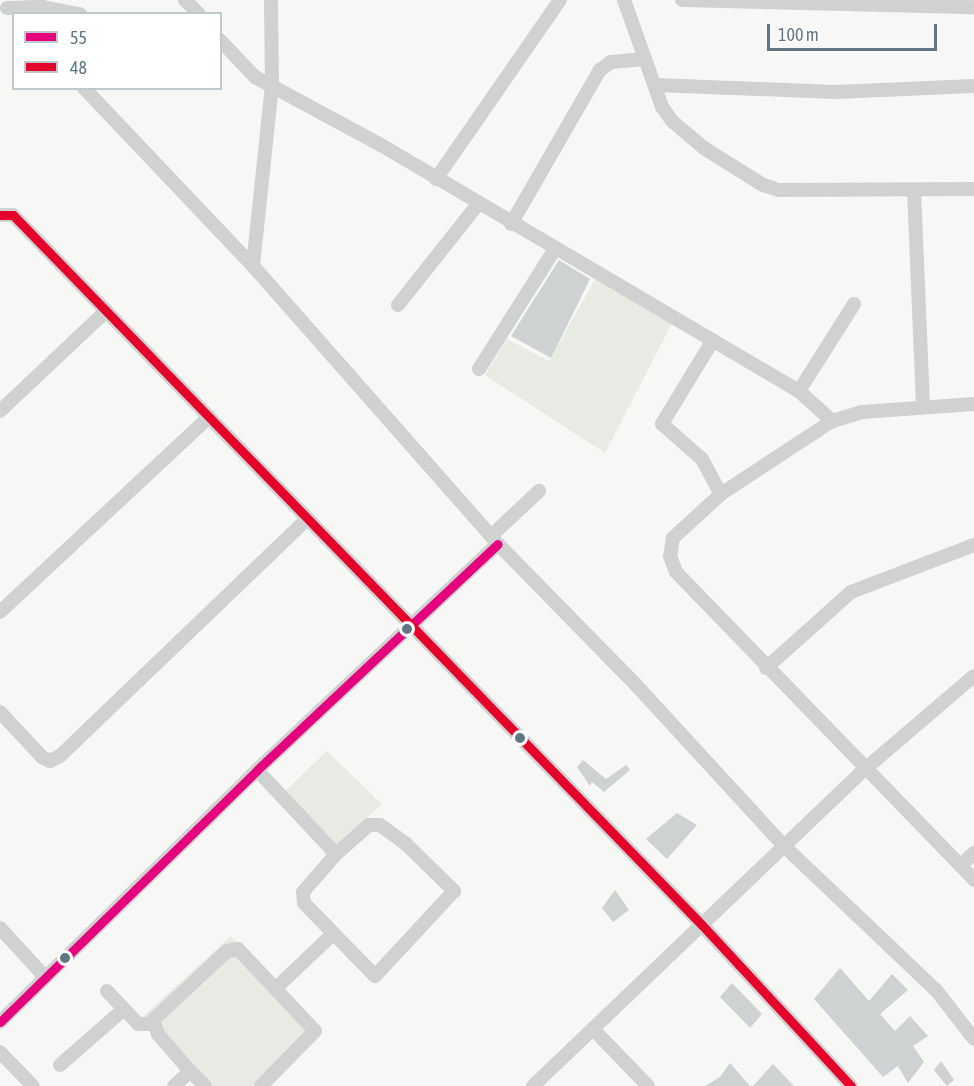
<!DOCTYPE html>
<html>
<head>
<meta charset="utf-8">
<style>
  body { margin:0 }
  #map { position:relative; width:974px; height:1086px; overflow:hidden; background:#f7f7f6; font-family:"Asap Condensed",sans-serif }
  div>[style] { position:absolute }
  .green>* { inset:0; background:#e7ebe4 }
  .building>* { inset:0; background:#cfd2d2 }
  .street>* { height:14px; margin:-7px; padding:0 7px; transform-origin:7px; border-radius:7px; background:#d0d1d1 }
  .bus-1>* { height:9px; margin:-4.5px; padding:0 4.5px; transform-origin:4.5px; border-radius:4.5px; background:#e5007d }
  .bus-2>* { height:9px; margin:-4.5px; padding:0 4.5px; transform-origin:4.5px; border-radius:4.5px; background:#e4002b }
  .dots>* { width:16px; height:16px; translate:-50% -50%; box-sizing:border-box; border:3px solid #fff; border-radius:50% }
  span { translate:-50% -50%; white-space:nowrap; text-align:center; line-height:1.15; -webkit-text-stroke:6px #fff; paint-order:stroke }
  .legend { position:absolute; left:12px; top:12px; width:210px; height:78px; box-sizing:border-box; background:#fff; border:2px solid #bfc9cd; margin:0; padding:8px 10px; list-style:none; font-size:18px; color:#607783 }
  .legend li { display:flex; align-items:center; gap:12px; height:30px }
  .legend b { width:30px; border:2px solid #bfc9cd }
  .scale { position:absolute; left:767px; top:24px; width:170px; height:27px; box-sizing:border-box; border:3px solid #607783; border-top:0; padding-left:8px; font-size:18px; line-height:21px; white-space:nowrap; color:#607783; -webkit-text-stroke:4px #fff; paint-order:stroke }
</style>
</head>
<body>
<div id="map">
  <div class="green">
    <div style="clip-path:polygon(596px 278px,673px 321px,605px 453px,485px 375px,507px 339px,549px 361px)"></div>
    <div style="clip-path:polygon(327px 751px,382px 804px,335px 848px,281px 795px)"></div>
    <div style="clip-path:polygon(231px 936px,315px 1026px,252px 1086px,202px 1086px,140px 1019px)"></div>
  </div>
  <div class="building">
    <div style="clip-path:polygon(559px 260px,590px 279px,551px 358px,511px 336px)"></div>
    <div style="clip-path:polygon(583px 760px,606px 779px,626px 765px,630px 770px,604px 792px,592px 782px,590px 786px,577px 767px)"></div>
    <div style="clip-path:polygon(677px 813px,697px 825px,667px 859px,646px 839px)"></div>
    <div style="clip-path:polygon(615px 890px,629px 910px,613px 922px,602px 908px)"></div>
    <div style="clip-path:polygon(840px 968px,869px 1001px,892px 974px,908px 990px,880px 1014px,895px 1031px,910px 1016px,928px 1036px,913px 1046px,924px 1062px,908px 1083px,898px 1066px,883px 1077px,814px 999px)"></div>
    <div style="clip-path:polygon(732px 983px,762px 1014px,750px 1028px,720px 997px)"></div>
    <div style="clip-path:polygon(941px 1061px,954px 1080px,947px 1086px,934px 1070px)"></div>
    <div style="clip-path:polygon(730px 1063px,750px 1086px,705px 1086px,720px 1077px)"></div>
    <div style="clip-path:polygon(773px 1064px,794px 1086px,753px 1086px)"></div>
  </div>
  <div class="street">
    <div style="left:185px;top:0;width:20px;rotate:45deg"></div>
    <div style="left:624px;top:0;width:114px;rotate:70.4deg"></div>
    <div style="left:662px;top:107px;width:17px;rotate:54deg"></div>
    <div style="left:672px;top:121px;width:42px;rotate:40.2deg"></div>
    <div style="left:704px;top:148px;width:70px;rotate:32.1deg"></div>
    <div style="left:763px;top:185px;width:16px;rotate:18deg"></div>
    <div style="left:778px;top:190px;width:196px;rotate:-0.3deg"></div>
    <div style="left:682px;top:0;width:292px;rotate:1.4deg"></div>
    <div style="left:7px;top:8px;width:36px;rotate:-2deg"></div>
    <div style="left:43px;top:7px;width:38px;rotate:11deg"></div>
    <div style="left:220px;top:40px;width:51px;rotate:46.6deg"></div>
    <div style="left:255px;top:77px;width:143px;rotate:28.4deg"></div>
    <div style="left:381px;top:145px;width:485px;rotate:30.5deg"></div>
    <div style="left:799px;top:391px;width:45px;rotate:42.3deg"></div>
    <div style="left:655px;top:85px;width:180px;rotate:2.2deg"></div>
    <div style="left:835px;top:92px;width:139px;rotate:-2.5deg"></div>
    <div style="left:84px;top:88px;width:245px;rotate:46.5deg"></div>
    <div style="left:253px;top:266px;width:371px;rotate:48.6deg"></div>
    <div style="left:498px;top:544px;width:197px;rotate:45.6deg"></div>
    <div style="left:636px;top:685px;width:219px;rotate:47.4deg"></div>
    <div style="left:784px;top:846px;width:209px;rotate:43.5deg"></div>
    <div style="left:936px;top:990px;width:62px;rotate:52.2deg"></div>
    <div style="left:436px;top:179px;width:218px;rotate:-55.3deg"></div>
    <div style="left:914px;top:190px;width:217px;rotate:87.6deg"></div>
    <div style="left:0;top:215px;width:13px"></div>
    <div style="left:13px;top:215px;width:989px;rotate:45.86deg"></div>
    <div style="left:702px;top:925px;width:219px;rotate:47.2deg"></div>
    <div style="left:511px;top:224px;width:178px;rotate:-60deg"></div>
    <div style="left:600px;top:70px;width:14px;rotate:-36deg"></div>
    <div style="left:611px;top:62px;width:34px;rotate:-5deg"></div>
    <div style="left:253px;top:266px;width:181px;rotate:-84deg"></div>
    <div style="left:272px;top:86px;width:86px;rotate:-90.7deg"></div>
    <div style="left:398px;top:305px;width:129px;rotate:-51.6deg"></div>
    <div style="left:713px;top:340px;width:98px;rotate:121.3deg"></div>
    <div style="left:662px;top:424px;width:53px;rotate:41.2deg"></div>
    <div style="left:702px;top:459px;width:40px;rotate:62deg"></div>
    <div style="left:479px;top:369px;width:142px;rotate:-57.7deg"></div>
    <div style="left:799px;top:391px;width:103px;rotate:-57.7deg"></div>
    <div style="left:974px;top:404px;width:112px;rotate:175.9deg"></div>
    <div style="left:862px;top:412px;width:31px;rotate:163deg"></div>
    <div style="left:832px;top:421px;width:133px;rotate:146.7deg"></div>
    <div style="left:721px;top:494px;width:65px;rotate:137.5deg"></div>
    <div style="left:673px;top:538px;width:18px;rotate:99deg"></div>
    <div style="left:670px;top:556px;width:17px;rotate:69deg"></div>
    <div style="left:676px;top:572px;width:429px;rotate:45.9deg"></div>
    <div style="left:0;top:411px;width:146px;rotate:-43.3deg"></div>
    <div style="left:491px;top:536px;width:66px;rotate:-43.2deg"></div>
    <div style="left:0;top:612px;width:286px;rotate:-43deg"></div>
    <div style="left:766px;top:668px;width:114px;rotate:-41.8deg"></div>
    <div style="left:851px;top:592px;width:132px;rotate:-20.9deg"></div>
    <div style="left:0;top:712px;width:62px;rotate:47deg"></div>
    <div style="left:42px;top:757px;width:9px;rotate:27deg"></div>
    <div style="left:50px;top:761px;width:11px;rotate:-27deg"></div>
    <div style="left:60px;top:756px;width:342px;rotate:-43.8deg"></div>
    <div style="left:257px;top:770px;width:115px;rotate:46.8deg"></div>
    <div style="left:369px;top:825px;width:11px"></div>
    <div style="left:380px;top:825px;width:31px;rotate:36deg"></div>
    <div style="left:405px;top:843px;width:69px;rotate:44.4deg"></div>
    <div style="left:454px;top:891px;width:116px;rotate:132.9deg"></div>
    <div style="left:375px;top:976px;width:102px;rotate:-134.2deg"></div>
    <div style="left:304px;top:903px;width:11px;rotate:-95deg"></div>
    <div style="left:303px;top:892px;width:50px;rotate:-49deg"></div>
    <div style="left:336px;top:854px;width:44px;rotate:-41.3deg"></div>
    <div style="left:961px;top:865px;width:18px;rotate:-43deg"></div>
    <div style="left:0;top:928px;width:67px;rotate:47.4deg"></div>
    <div style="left:276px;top:988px;width:79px;rotate:-43.5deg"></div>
    <div style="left:107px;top:991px;width:45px;rotate:46.8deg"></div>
    <div style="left:138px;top:1024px;width:14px"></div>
    <div style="left:0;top:1022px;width:360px;rotate:-44.4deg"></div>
    <div style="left:257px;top:770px;width:330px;rotate:-43.2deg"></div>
    <div style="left:593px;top:1029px;width:79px;rotate:46deg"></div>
    <div style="left:0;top:1052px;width:47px;rotate:45.9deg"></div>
    <div style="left:60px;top:1065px;width:85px;rotate:-41.2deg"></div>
    <div style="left:190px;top:1071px;width:49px;rotate:-130.9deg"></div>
    <div style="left:158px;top:1034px;width:15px;rotate:-110deg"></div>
    <div style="left:153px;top:1020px;width:101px;rotate:-43deg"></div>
    <div style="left:227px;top:951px;width:11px;rotate:-10deg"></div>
    <div style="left:238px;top:949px;width:112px;rotate:46.8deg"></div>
    <div style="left:315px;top:1031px;width:77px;rotate:134.5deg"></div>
    <div style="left:174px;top:1086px;width:22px;rotate:-43deg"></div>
    <div style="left:190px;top:1071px;width:21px;rotate:45deg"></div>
    <div style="left:533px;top:1086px;width:459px;rotate:-43.7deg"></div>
    <div style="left:865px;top:769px;width:143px;rotate:-40.5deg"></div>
  </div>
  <div class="bus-1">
    <div style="left:0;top:1022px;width:360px;rotate:-44.4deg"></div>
    <div style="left:257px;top:770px;width:330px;rotate:-43.2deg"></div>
  </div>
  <div class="bus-2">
    <div style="left:0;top:215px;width:13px"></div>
    <div style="left:13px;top:215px;width:989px;rotate:45.86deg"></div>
    <div style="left:702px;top:925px;width:219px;rotate:47.2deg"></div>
  </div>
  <div class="dots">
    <div style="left:407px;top:629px;background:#607783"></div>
    <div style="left:520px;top:738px;background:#607783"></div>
    <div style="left:65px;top:958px;background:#607783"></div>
  </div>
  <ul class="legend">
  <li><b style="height:8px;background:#e5007d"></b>55</li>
  <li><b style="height:8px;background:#e4002b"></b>48</li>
  </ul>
  <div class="scale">100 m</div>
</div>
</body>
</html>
